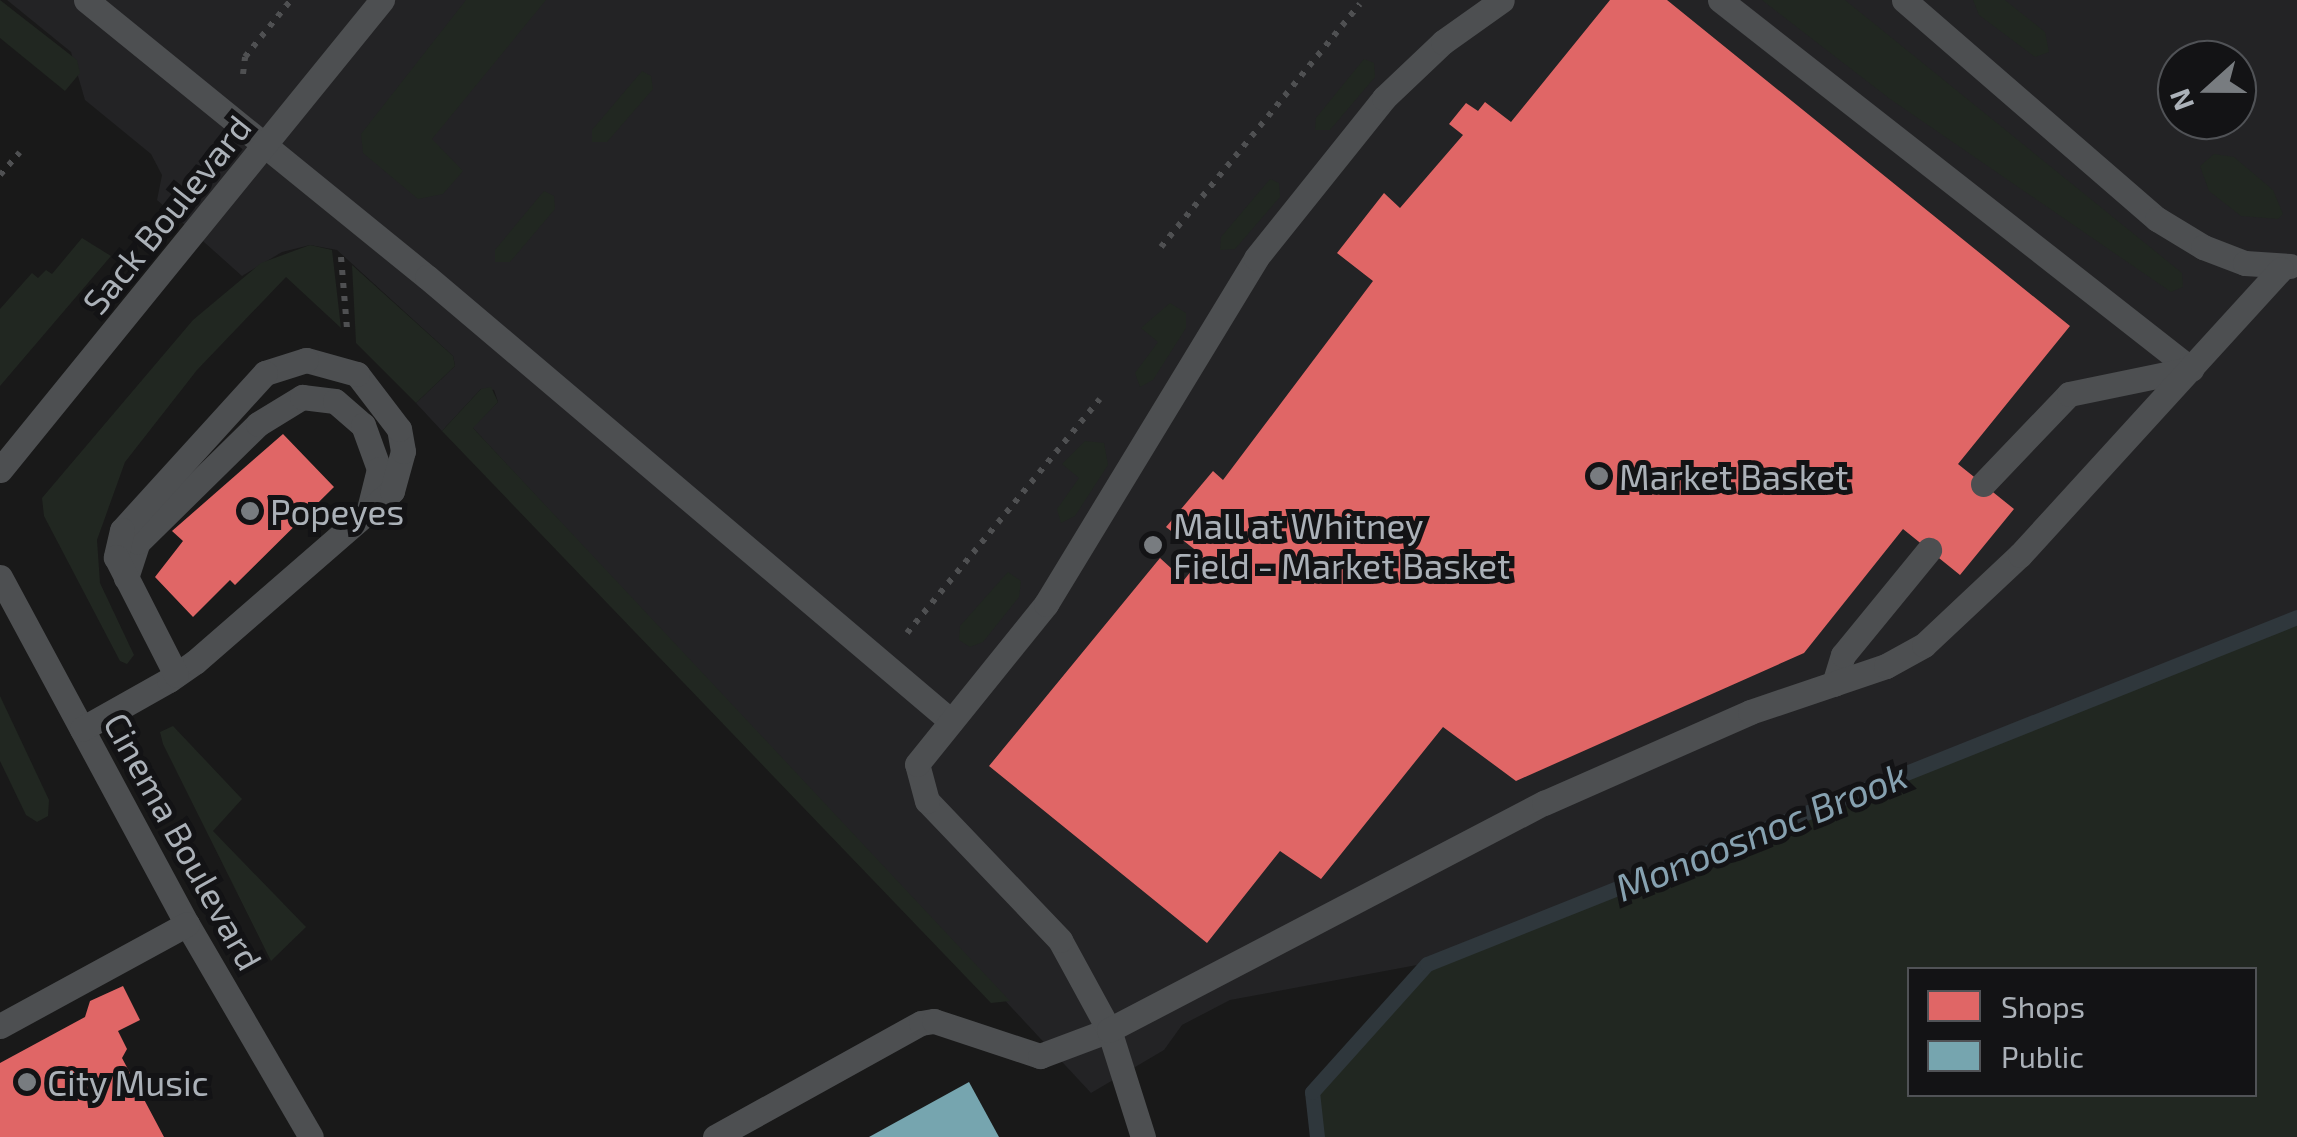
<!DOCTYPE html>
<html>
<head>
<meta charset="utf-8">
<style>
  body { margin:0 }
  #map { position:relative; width:2297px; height:1137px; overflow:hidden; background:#191919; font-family:"Exo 2",sans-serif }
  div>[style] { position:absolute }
  .built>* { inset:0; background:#232325 }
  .green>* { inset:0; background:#212721 }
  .shops>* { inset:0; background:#e06666 }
  .public>* { inset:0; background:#76a5af }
  .stream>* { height:15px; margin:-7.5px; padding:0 7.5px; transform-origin:7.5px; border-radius:7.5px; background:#2f373c }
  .path>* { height:6px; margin-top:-3px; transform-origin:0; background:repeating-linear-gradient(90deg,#4f5052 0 5px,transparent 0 13px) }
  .lane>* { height:25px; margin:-12.5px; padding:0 12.5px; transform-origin:12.5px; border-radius:12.5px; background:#4d4f51 }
  .dots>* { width:28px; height:28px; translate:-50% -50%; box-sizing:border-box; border:5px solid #131315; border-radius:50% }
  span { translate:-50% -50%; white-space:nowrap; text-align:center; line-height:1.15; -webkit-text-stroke:10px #131315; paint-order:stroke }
  .street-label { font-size:35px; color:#abb1b8 }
  .poi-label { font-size:35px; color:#abb1b8 }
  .left { translate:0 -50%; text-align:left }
  .water-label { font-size:38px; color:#86a1b0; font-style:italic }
  .legend { position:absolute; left:1907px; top:967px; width:350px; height:130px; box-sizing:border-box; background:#131315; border:2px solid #505256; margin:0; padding:12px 18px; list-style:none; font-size:30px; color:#abb1b8 }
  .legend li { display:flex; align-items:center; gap:20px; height:50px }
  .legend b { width:50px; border:2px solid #505256 }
  .north { position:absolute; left:2157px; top:40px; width:100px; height:100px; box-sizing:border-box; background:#131315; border:2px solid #505256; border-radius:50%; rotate:249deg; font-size:28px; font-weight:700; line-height:40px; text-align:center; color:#abb1b8 }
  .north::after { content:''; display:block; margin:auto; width:35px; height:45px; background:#787c80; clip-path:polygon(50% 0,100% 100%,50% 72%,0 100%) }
</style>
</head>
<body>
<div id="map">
  <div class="built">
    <div style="clip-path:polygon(evenodd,7px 0,2297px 0,2297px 617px,1433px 962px,1230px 1000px,1182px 1025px,1164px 1050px,1091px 1093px,472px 427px,498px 402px,494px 390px,481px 389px,442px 431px,416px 403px,455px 366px,453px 356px,337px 250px,310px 245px,282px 252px,242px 276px,157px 200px,162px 175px,151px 154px,85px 100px,71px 52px,7px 0,2177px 60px,2237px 60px,2237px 120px,2177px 120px,2177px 60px)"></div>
  </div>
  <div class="green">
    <div style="clip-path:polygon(0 0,77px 60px,80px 73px,65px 91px,0 38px)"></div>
    <div style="clip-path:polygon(466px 0,546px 0,432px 139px,463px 171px,443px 194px,418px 199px,363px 153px,361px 134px)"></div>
    <div style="clip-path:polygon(1762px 0,1845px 0,2182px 273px,2183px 287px,2171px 292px,1890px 99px)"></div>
    <div style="clip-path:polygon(1973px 0,2005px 0,2045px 32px,2049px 52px,2035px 57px,1979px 15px)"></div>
    <div style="clip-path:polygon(1364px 59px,1374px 63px,1375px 77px,1330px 130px,1315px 130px,1316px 118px)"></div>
    <div style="clip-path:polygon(642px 71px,651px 76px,653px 89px,607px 142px,592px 142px,592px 130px)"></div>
    <div style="clip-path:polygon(2214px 154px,2234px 157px,2273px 190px,2283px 214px,2278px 219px,2241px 216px,2209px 191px,2200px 166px)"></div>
    <div style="clip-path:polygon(1270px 179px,1279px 183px,1280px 197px,1235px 249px,1220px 250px,1221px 237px)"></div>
    <div style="clip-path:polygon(544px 191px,554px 196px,555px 209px,510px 262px,495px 262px,495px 250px)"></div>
    <div style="clip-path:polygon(82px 238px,111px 256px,0 386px,0 309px,32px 273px,38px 278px,46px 270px,52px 274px)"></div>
    <div style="clip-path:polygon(310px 245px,332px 250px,341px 328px,286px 277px,197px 370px,125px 462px,97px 540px,100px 583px,134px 655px,127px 664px,120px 661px,44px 516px,42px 498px,193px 320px,261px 263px)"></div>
    <div style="clip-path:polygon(352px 265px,453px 356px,455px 366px,416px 403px,356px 343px)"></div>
    <div style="clip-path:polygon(1170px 303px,1186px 313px,1186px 328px,1153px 380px,1140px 387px,1135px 373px,1158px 342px,1141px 328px)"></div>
    <div style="clip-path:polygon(491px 387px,498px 402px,473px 428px,1010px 1001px,991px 1003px,442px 431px,481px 389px)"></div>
    <div style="clip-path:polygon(1085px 441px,1104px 443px,1108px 465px,1075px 516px,1061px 523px,1057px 509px,1079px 478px,1062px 464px)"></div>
    <div style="clip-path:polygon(1008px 572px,1021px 581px,1019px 597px,983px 642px,970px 647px,959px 640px,960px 626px)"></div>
    <div style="clip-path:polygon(evenodd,2297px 617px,2297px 1137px,1318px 1137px,1312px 1092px,1427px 964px,2297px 617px,1910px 970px,2254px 970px,2254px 1094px,1910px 1094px,1910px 970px)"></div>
    <div style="clip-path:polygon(0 696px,49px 800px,48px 816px,37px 822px,26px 815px,0 761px)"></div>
    <div style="clip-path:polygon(173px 726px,242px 799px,213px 831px,306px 927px,271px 961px,163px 744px,160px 732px)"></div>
  </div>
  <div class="shops">
    <div style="clip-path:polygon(1610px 0,1667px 0,2070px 326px,1958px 464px,2014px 509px,1960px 575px,1903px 529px,1804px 653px,1516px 781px,1443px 727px,1321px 879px,1280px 851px,1207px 943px,989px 766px,1160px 558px,1184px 580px,1203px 556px,1166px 527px,1213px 471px,1223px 480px,1373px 281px,1337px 253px,1384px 193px,1400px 208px,1463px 135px,1449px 124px,1466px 103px,1478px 111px,1485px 102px,1511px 122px)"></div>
    <div style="clip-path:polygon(283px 434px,334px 487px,235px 585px,230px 580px,193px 617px,155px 577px,183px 541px,172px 531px)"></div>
    <div style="clip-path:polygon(123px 986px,140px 1020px,118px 1031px,127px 1049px,122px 1058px,164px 1137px,0 1137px,0 1063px,85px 1017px,90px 1001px)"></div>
  </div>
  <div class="public">
    <div style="clip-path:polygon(969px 1082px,999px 1137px,869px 1137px)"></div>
  </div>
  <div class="stream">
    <div style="left:1317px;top:1137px;width:45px;rotate:-96.3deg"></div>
    <div style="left:1312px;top:1092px;width:172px;rotate:-48.1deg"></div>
    <div style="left:1427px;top:964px;width:937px;rotate:-21.74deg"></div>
  </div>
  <div class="path">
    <div style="left:243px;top:74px;width:17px;rotate:-83deg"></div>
    <div style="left:245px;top:57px;width:73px;rotate:-51.1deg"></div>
    <div style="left:0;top:175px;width:30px;rotate:-49deg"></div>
    <div style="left:1161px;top:247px;width:314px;rotate:-50.7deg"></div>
    <div style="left:341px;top:257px;width:72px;rotate:85.2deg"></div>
    <div style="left:907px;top:633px;width:303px;rotate:-50.5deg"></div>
  </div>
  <div class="lane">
    <div style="left:86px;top:0;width:439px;rotate:39.1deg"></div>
    <div style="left:427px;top:277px;width:687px;rotate:40.28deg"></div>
    <div style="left:1720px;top:0;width:598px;rotate:38.08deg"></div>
    <div style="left:1904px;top:0;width:335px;rotate:40.9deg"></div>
    <div style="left:2157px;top:219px;width:54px;rotate:31.3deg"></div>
    <div style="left:2203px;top:247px;width:45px;rotate:20.9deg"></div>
    <div style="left:2245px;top:263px;width:45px;rotate:3.8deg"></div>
    <div style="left:0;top:470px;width:606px;rotate:-50.9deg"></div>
    <div style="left:1983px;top:484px;width:124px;rotate:-46.3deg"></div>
    <div style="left:2069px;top:394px;width:125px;rotate:-11.6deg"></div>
    <div style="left:0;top:577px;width:394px;rotate:61.7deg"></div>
    <div style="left:187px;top:924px;width:246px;rotate:59.8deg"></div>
    <div style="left:126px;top:578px;width:38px;rotate:-72deg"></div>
    <div style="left:138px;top:542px;width:168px;rotate:-44.5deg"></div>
    <div style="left:258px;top:424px;width:52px;rotate:-31.5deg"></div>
    <div style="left:302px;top:397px;width:33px;rotate:7deg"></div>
    <div style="left:335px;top:401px;width:37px;rotate:41deg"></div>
    <div style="left:363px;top:425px;width:47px;rotate:70deg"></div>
    <div style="left:379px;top:469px;width:41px;rotate:104deg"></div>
    <div style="left:1834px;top:684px;width:30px;rotate:-73deg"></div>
    <div style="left:1843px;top:655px;width:136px;rotate:-50.7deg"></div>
    <div style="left:82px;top:729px;width:100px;rotate:-29.4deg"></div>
    <div style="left:169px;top:680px;width:32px;rotate:-35deg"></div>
    <div style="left:195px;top:662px;width:261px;rotate:-41deg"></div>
    <div style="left:392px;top:491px;width:41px;rotate:-74.6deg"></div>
    <div style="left:403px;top:451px;width:22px;rotate:-100deg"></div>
    <div style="left:399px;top:429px;width:69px;rotate:-127.4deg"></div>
    <div style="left:357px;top:374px;width:53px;rotate:-164.6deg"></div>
    <div style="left:306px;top:360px;width:43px;rotate:162.4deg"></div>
    <div style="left:265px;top:373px;width:212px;rotate:132.3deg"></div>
    <div style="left:122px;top:530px;width:28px;rotate:103deg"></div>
    <div style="left:116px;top:557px;width:132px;rotate:63deg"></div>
    <div style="left:0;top:1026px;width:213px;rotate:-28.6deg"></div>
    <div style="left:715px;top:1137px;width:235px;rotate:-29deg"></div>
    <div style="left:921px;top:1023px;width:13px;rotate:-9deg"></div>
    <div style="left:934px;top:1021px;width:112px;rotate:18.3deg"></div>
    <div style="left:1040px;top:1056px;width:74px;rotate:-20.6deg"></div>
    <div style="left:1109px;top:1030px;width:102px;rotate:-118.6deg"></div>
    <div style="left:1060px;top:940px;width:192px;rotate:-133.7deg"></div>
    <div style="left:927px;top:801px;width:38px;rotate:-105deg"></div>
    <div style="left:917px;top:764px;width:206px;rotate:-51.1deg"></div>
    <div style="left:1046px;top:604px;width:405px;rotate:-58.7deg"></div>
    <div style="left:1256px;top:258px;width:205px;rotate:-51.3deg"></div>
    <div style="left:1384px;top:98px;width:81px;rotate:-43.5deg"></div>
    <div style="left:1443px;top:42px;width:72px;rotate:-35.4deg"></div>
    <div style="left:1143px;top:1137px;width:112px;rotate:-107.6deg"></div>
    <div style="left:1109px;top:1030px;width:491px;rotate:-27.6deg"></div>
    <div style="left:1544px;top:803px;width:225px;rotate:-23.8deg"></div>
    <div style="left:1750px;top:712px;width:144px;rotate:-18.7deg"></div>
    <div style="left:1886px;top:666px;width:43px;rotate:-28.9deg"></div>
    <div style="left:1924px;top:645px;width:132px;rotate:-43.2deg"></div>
    <div style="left:2020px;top:555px;width:387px;rotate:-47.6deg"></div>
  </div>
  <div class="dots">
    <div style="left:1599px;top:476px;background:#787c80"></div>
    <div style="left:250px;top:511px;background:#787c80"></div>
    <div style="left:1153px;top:545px;background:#787c80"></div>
    <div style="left:27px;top:1082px;background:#787c80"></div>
  </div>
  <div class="street-label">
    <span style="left:166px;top:214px;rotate:-51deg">Sack Boulevard</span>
    <span style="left:184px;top:841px;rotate:61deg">Cinema Boulevard</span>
  </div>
  <div class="poi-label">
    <span class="left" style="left:1619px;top:476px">Market Basket</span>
    <span class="left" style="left:270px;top:511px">Popeyes</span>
    <span class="left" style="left:1173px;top:545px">Mall at Whitney<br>Field - Market Basket</span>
    <span class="left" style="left:47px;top:1082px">City Music</span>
  </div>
  <div class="water-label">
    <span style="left:1761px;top:831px;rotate:-22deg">Monoosnoc Brook</span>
  </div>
  <ul class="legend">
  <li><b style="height:28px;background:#e06666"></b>Shops</li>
  <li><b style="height:28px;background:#76a5af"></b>Public</li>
  </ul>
  <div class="north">N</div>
</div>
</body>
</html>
